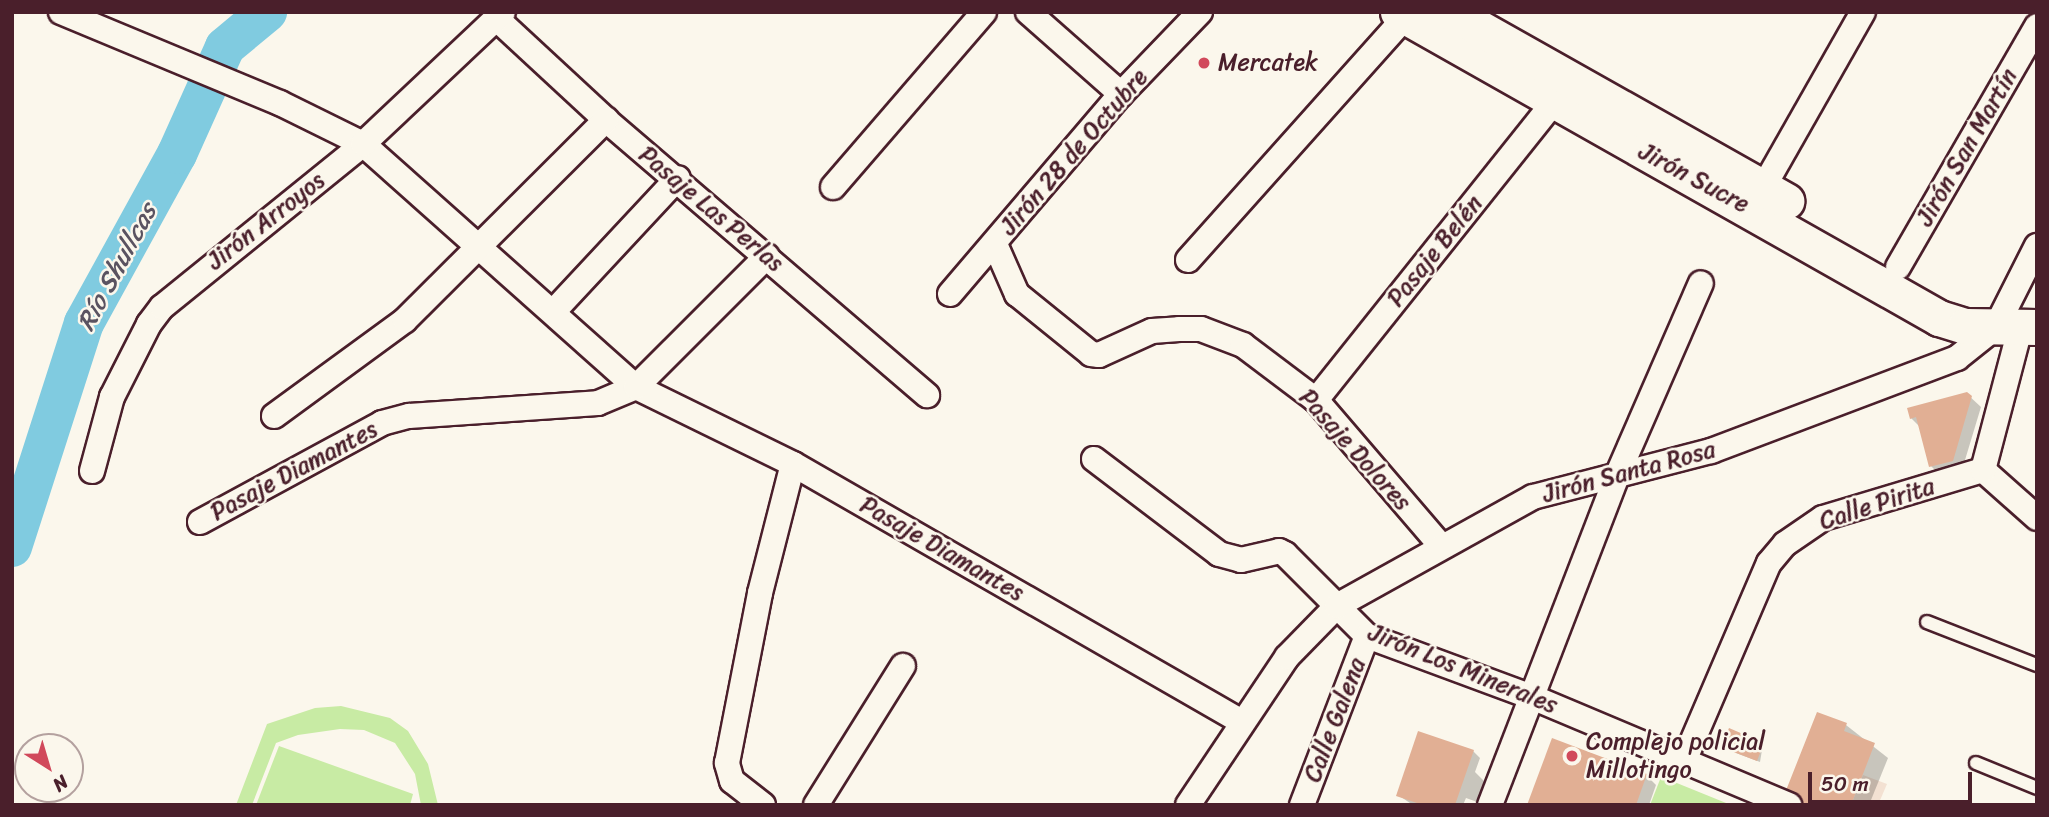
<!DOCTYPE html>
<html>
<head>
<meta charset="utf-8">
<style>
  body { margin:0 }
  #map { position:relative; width:2049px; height:817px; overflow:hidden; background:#fbf7ec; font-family:Sriracha,sans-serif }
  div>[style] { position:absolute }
  .built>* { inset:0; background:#f3e1d2 }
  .green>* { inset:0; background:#c8eba4 }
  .shadow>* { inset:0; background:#0003 }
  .river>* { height:40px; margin:-20px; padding:0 20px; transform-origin:20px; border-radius:20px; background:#80cbe0 }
  .building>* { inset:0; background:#e1af94 }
  .roads { filter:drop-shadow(2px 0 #4a1f2b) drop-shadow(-2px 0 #4a1f2b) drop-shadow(0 2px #4a1f2b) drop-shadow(0 -2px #4a1f2b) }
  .lane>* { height:12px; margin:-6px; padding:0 6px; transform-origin:6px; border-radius:6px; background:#fbf7ec }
  .street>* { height:24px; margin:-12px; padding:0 12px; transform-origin:12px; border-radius:12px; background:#fbf7ec }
  .secondary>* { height:35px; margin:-17.5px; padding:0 17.5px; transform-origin:17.5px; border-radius:17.5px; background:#fbf7ec }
  .dots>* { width:19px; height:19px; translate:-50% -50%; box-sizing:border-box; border:4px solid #fbf7ec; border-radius:50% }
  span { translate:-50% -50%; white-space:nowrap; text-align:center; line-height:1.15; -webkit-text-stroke:5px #fbf7ec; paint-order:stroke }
  .poi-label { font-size:24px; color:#4a1f2b }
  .left { translate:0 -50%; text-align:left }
  .street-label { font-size:24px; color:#4a1f2b }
  .water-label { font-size:26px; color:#5a5361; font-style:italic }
  .frame { position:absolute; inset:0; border:14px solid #4a1f2b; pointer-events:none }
  .north { position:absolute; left:14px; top:733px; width:70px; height:70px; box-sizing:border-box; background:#fbf7ec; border:2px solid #b4a19f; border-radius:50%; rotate:143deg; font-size:19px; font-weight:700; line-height:28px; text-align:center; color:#4a1f2b }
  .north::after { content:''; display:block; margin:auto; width:24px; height:32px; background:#d1495b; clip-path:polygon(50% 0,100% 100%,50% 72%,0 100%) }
  .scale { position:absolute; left:1808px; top:772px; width:164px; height:32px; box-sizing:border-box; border:4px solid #4a1f2b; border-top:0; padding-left:9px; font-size:21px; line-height:24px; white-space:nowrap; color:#4a1f2b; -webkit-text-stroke:5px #fbf7ec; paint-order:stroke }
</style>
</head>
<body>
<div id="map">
  <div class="built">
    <div style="clip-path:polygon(1863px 775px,1887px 784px,1878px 805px,1851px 805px)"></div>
  </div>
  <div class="green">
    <div style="clip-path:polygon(341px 706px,390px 718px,408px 731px,428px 764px,438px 805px,421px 805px,415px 774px,395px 743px,364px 730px,340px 729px,298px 735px,276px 743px,252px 805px,236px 805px,267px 724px,315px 708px)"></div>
    <div style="clip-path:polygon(279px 746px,413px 794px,410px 805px,256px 805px)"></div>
    <div style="clip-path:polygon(1661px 777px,1662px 777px,1731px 805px,1650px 805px)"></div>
  </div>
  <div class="shadow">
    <div style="clip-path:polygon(1967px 394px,1981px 407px,1962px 470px,1941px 476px,1931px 466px,1921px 428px,1911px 418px)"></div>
    <div style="clip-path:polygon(1846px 725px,1888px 758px,1869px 805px,1792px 805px)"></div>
    <div style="clip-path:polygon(1727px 738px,1763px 744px,1760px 762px,1736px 753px,1736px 743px)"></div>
    <div style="clip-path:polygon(1473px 751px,1480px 758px,1475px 772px,1487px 784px,1480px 803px,1466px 798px,1463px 805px,1413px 805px,1398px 795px)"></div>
    <div style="clip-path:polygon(1646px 775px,1656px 785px,1649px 805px,1529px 805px)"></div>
  </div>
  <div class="river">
    <div style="left:12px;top:547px;width:235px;rotate:-72.2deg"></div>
    <div style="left:84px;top:323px;width:193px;rotate:-61.2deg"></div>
    <div style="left:177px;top:154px;width:117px;rotate:-65.8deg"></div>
    <div style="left:225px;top:47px;width:55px;rotate:-39.8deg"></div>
  </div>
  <div class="building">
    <div style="clip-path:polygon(1967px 392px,1972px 396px,1953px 461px,1929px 467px,1916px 417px,1910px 419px,1907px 408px)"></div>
    <div style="clip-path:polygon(1817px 712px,1847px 723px,1844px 731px,1875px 743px,1851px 805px,1801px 805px,1783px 798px)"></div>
    <div style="clip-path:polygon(1729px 728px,1764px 743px,1757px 761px,1731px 751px,1735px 742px,1725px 738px)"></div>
    <div style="clip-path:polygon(1418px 731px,1474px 750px,1455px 805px,1423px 805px,1396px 796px)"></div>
    <div style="clip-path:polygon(1552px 738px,1647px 774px,1636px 805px,1527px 805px)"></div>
  </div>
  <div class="roads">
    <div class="lane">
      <div style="left:1927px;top:622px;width:118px;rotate:21.4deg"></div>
      <div style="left:1976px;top:763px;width:66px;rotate:22.3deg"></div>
    </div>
    <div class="street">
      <div style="left:61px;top:12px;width:237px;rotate:22.6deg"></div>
      <div style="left:280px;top:103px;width:93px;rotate:26.3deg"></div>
      <div style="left:363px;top:144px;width:365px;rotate:41.7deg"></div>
      <div style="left:636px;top:387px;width:175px;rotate:26.1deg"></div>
      <div style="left:793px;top:464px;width:518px;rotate:29.88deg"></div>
      <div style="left:1028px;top:12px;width:124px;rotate:41.4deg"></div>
      <div style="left:497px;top:19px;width:149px;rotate:42.8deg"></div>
      <div style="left:606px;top:120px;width:423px;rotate:40.6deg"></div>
      <div style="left:833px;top:187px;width:231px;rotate:-49.2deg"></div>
      <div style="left:1763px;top:188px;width:202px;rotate:-60.4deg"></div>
      <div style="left:995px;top:244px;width:55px;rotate:66.3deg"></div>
      <div style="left:1017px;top:294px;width:95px;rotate:39deg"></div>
      <div style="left:1091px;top:354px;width:8px;rotate:7deg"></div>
      <div style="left:1099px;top:355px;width:58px;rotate:-24.4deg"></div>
      <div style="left:1152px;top:331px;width:27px;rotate:-4deg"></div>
      <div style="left:1179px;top:329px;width:22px"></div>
      <div style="left:1201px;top:329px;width:45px;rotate:20.9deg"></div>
      <div style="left:1243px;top:345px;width:91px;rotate:37deg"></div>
      <div style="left:1316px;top:400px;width:192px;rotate:49.4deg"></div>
      <div style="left:1188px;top:260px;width:327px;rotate:-48.2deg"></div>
      <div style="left:1898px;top:267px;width:278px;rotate:-60deg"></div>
      <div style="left:950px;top:294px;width:263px;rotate:-49.5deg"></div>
      <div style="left:1121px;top:94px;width:114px;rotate:-46.1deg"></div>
      <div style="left:553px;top:312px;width:183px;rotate:-47deg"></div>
      <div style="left:1316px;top:400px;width:381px;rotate:-51.4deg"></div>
      <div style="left:274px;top:416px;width:162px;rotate:-36.2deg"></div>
      <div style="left:405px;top:320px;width:284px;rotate:-44.9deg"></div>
      <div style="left:1094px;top:459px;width:157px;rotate:37.2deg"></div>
      <div style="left:1219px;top:554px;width:23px;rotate:15deg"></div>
      <div style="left:1241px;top:560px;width:39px;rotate:-13deg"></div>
      <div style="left:1279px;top:551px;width:7px;rotate:27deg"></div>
      <div style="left:1285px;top:554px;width:116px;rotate:45deg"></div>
      <div style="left:1367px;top:636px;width:176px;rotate:20.3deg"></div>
      <div style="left:1532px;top:697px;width:279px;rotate:22.8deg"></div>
      <div style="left:1983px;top:470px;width:72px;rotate:41.6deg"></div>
      <div style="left:92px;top:471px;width:77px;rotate:-74.9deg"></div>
      <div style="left:112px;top:397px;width:82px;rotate:-63.1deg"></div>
      <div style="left:149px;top:324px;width:21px;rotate:-53deg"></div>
      <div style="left:162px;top:307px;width:259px;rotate:-39deg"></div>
      <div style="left:363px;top:144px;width:192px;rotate:-43.3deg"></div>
      <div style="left:200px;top:522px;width:207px;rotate:-28.5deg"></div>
      <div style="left:382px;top:423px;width:28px;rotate:-15deg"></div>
      <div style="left:409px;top:416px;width:189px;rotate:-3.9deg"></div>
      <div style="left:598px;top:403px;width:41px;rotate:-22.8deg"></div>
      <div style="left:636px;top:387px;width:185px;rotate:-45deg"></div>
      <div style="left:1684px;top:761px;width:215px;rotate:-66.8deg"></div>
      <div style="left:1769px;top:563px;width:25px;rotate:-50deg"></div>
      <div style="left:1785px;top:544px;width:46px;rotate:-34.4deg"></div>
      <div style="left:1823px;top:518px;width:167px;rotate:-16.7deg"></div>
      <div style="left:1983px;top:470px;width:146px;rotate:-75.3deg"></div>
      <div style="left:763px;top:805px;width:39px;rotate:-142deg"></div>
      <div style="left:732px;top:781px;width:19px;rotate:-106deg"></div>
      <div style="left:727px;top:763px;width:173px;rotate:-79deg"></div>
      <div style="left:760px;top:593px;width:133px;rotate:-75.7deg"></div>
      <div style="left:816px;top:805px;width:164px;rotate:-58deg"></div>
      <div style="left:1188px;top:805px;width:178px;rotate:-56.2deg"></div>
      <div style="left:1287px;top:657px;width:71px;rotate:-45.6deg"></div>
      <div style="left:1337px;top:606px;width:224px;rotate:-29.1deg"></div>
      <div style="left:1533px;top:497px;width:184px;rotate:-14.5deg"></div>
      <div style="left:1711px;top:451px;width:263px;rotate:-20.7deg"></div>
      <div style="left:1957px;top:358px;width:50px;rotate:-38.5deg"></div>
      <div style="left:1996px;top:327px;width:91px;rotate:-63.2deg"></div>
      <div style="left:1302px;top:805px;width:181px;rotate:-69deg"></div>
      <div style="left:1490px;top:805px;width:353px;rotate:-68.9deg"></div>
      <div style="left:1617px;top:476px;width:210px;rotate:-66.5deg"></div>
    </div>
    <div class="secondary">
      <div style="left:1398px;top:12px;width:622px;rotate:29.49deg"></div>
      <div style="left:1939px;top:318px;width:27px;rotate:17deg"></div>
      <div style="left:1965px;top:326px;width:72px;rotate:0.8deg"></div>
      <div style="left:1451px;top:12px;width:385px;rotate:29.4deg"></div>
    </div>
  </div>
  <div class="dots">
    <div style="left:1204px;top:63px;background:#d1495b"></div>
    <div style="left:1572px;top:756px;background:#d1495b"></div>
  </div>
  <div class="poi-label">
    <span class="left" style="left:1218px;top:63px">Mercatek</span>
    <span class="left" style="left:1586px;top:756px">Complejo policial<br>Millotingo</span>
  </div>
  <div class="street-label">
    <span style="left:1967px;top:147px;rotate:-60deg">Jirón San Martín</span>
    <span style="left:1074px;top:152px;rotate:-49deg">Jirón 28 de Octubre</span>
    <span style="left:1694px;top:178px;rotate:28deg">Jirón Sucre</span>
    <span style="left:711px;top:209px;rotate:40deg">Pasaje Las Perlas</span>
    <span style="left:266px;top:221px;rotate:-38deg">Jirón Arroyos</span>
    <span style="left:1435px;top:251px;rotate:-51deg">Pasaje Belén</span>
    <span style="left:1355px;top:450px;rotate:48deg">Pasaje Dolores</span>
    <span style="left:294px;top:471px;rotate:-28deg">Pasaje Diamantes</span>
    <span style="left:1629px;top:472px;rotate:-15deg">Jirón Santa Rosa</span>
    <span style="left:1877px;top:504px;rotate:-18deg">Calle Pirita</span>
    <span style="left:942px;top:549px;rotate:30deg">Pasaje Diamantes</span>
    <span style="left:1463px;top:669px;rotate:22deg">Jirón Los Minerales</span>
    <span style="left:1335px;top:720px;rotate:-69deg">Calle Galena</span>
  </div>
  <div class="water-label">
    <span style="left:117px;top:267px;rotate:-62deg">Río Shullcas</span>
  </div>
  <div class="frame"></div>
  <div class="north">N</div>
  <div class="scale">50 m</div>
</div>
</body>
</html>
